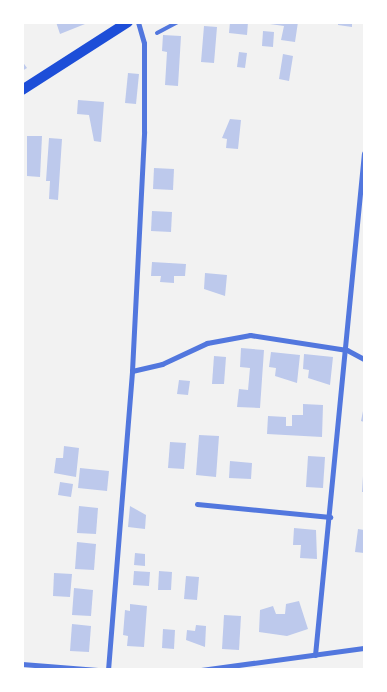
<!DOCTYPE html>
<html>
<head>
<meta charset="utf-8">
<style>
  body { margin:0 }
  #map { position:relative; width:387px; height:692px; overflow:hidden; background:#f2f2f2; font-family:Poppins,sans-serif }
  div>[style] { position:absolute }
  .building>* { inset:0; background:#bdc9ec }
  .service>* { height:4px; margin:-2px; padding:0 2px; transform-origin:2px; border-radius:2px; background:#5277de }
  .minor>* { height:5px; margin:-2.5px; padding:0 2.5px; transform-origin:2.5px; border-radius:2.5px; background:#5277de }
  .secondary>* { height:10px; margin:-5px; padding:0 5px; transform-origin:5px; border-radius:5px; background:#1d4ed8 }
  span { translate:-50% -50%; white-space:nowrap; text-align:center; line-height:1.15; -webkit-text-stroke:4px #fff; paint-order:stroke }
  .frame { position:absolute; inset:0; border:24px solid #fff; pointer-events:none }
</style>
</head>
<body>
<div id="map">
  <div class="building">
    <div style="clip-path:polygon(56px 22px,84px 22px,85px 24px,60px 34px)"></div>
    <div style="clip-path:polygon(230px 22px,248px 22px,247px 35px,229px 33px)"></div>
    <div style="clip-path:polygon(298px 22px,295px 42px,281px 40px,284px 26px,270px 24px)"></div>
    <div style="clip-path:polygon(338px 22px,352px 22px,352px 27px,338px 25px)"></div>
    <div style="clip-path:polygon(204px 26px,217px 27px,214px 63px,201px 62px)"></div>
    <div style="clip-path:polygon(263px 31px,274px 32px,273px 47px,262px 46px)"></div>
    <div style="clip-path:polygon(163px 35px,181px 36px,178px 86px,165px 85px,167px 52px,162px 51px)"></div>
    <div style="clip-path:polygon(239px 52px,247px 53px,245px 68px,237px 67px)"></div>
    <div style="clip-path:polygon(283px 54px,293px 56px,289px 81px,279px 79px)"></div>
    <div style="clip-path:polygon(22px 61px,27px 68px,22px 71px)"></div>
    <div style="clip-path:polygon(128px 73px,139px 74px,136px 104px,125px 103px)"></div>
    <div style="clip-path:polygon(78px 100px,104px 102px,101px 142px,94px 141px,89px 115px,77px 114px)"></div>
    <div style="clip-path:polygon(230px 119px,241px 120px,238px 149px,226px 148px,227px 139px,222px 138px)"></div>
    <div style="clip-path:polygon(27px 136px,42px 136px,40px 177px,27px 176px)"></div>
    <div style="clip-path:polygon(49px 138px,62px 139px,58px 200px,49px 199px,50px 181px,46px 181px)"></div>
    <div style="clip-path:polygon(154px 168px,174px 169px,173px 190px,153px 189px)"></div>
    <div style="clip-path:polygon(152px 211px,172px 212px,171px 232px,151px 231px)"></div>
    <div style="clip-path:polygon(152px 262px,186px 264px,185px 276px,174px 276px,174px 283px,160px 282px,161px 276px,151px 276px)"></div>
    <div style="clip-path:polygon(205px 273px,227px 275px,225px 296px,204px 289px)"></div>
    <div style="clip-path:polygon(241px 348px,264px 350px,260px 408px,237px 407px,239px 389px,248px 390px,250px 368px,240px 367px)"></div>
    <div style="clip-path:polygon(271px 352px,300px 355px,297px 383px,275px 376px,276px 368px,269px 367px)"></div>
    <div style="clip-path:polygon(304px 354px,333px 357px,330px 385px,308px 378px,309px 370px,303px 369px)"></div>
    <div style="clip-path:polygon(214px 356px,226px 357px,224px 384px,212px 384px)"></div>
    <div style="clip-path:polygon(179px 380px,190px 381px,188px 395px,177px 394px)"></div>
    <div style="clip-path:polygon(303px 404px,323px 405px,322px 437px,267px 434px,268px 416px,286px 417px,286px 426px,292px 426px,292px 415px,303px 415px)"></div>
    <div style="clip-path:polygon(364px 406px,364px 422px,361px 421px)"></div>
    <div style="clip-path:polygon(199px 435px,219px 436px,216px 477px,196px 475px)"></div>
    <div style="clip-path:polygon(170px 442px,186px 443px,184px 469px,168px 468px)"></div>
    <div style="clip-path:polygon(64px 446px,79px 448px,76px 477px,54px 473px,56px 458px,63px 458px)"></div>
    <div style="clip-path:polygon(308px 456px,325px 457px,323px 488px,306px 487px)"></div>
    <div style="clip-path:polygon(230px 461px,252px 463px,251px 479px,229px 478px)"></div>
    <div style="clip-path:polygon(80px 468px,109px 471px,107px 491px,78px 488px)"></div>
    <div style="clip-path:polygon(363px 476px,364px 476px,364px 492px,362px 492px)"></div>
    <div style="clip-path:polygon(60px 482px,73px 484px,71px 497px,58px 495px)"></div>
    <div style="clip-path:polygon(79px 506px,98px 508px,96px 534px,77px 533px)"></div>
    <div style="clip-path:polygon(130px 506px,146px 515px,145px 529px,128px 527px)"></div>
    <div style="clip-path:polygon(294px 528px,316px 530px,317px 559px,300px 558px,301px 545px,293px 545px)"></div>
    <div style="clip-path:polygon(358px 529px,364px 530px,364px 553px,355px 552px)"></div>
    <div style="clip-path:polygon(77px 542px,96px 544px,94px 570px,75px 569px)"></div>
    <div style="clip-path:polygon(135px 553px,145px 554px,145px 566px,134px 565px)"></div>
    <div style="clip-path:polygon(134px 571px,150px 572px,149px 586px,133px 585px)"></div>
    <div style="clip-path:polygon(159px 571px,172px 572px,171px 590px,158px 590px)"></div>
    <div style="clip-path:polygon(54px 573px,72px 574px,70px 597px,53px 596px)"></div>
    <div style="clip-path:polygon(186px 576px,199px 577px,197px 600px,184px 599px)"></div>
    <div style="clip-path:polygon(74px 588px,93px 590px,91px 616px,72px 615px)"></div>
    <div style="clip-path:polygon(299px 601px,308px 629px,287px 636px,259px 632px,260px 610px,273px 606px,276px 614px,285px 614px,286px 604px)"></div>
    <div style="clip-path:polygon(130px 604px,147px 606px,144px 647px,127px 646px,128px 636px,123px 635px,125px 610px,130px 611px)"></div>
    <div style="clip-path:polygon(224px 615px,241px 616px,239px 650px,222px 649px)"></div>
    <div style="clip-path:polygon(72px 624px,91px 626px,89px 652px,70px 651px)"></div>
    <div style="clip-path:polygon(196px 625px,206px 626px,205px 647px,186px 640px,187px 630px,195px 631px)"></div>
    <div style="clip-path:polygon(163px 629px,175px 630px,174px 649px,162px 648px)"></div>
  </div>
  <div class="service">
    <div style="left:157px;top:33px;width:24px;rotate:-28deg"></div>
  </div>
  <div class="minor">
    <div style="left:132px;top:371px;width:31px;rotate:-13deg"></div>
    <div style="left:162px;top:364px;width:50px;rotate:-25deg"></div>
    <div style="left:207px;top:343px;width:44px;rotate:-10.5deg"></div>
    <div style="left:250px;top:335px;width:98px;rotate:8.8deg"></div>
    <div style="left:347px;top:350px;width:19px;rotate:28deg"></div>
    <div style="left:197px;top:504px;width:134px;rotate:5.6deg"></div>
    <div style="left:315px;top:655px;width:504px;rotate:-84.43deg"></div>
    <div style="left:22px;top:664px;width:76px;rotate:4.5deg"></div>
    <div style="left:108px;top:670px;width:300px;rotate:-85.4deg"></div>
    <div style="left:132px;top:371px;width:240px;rotate:-87.1deg"></div>
    <div style="left:144px;top:131px;width:88px;rotate:-90deg"></div>
    <div style="left:144px;top:43px;width:22px;rotate:-106deg"></div>
    <div style="left:201px;top:670px;width:164px;rotate:-7.7deg"></div>
  </div>
  <div class="secondary">
    <div style="left:22px;top:90px;width:126px;rotate:-32.7deg"></div>
  </div>
  <div class="frame"></div>
</div>
</body>
</html>
